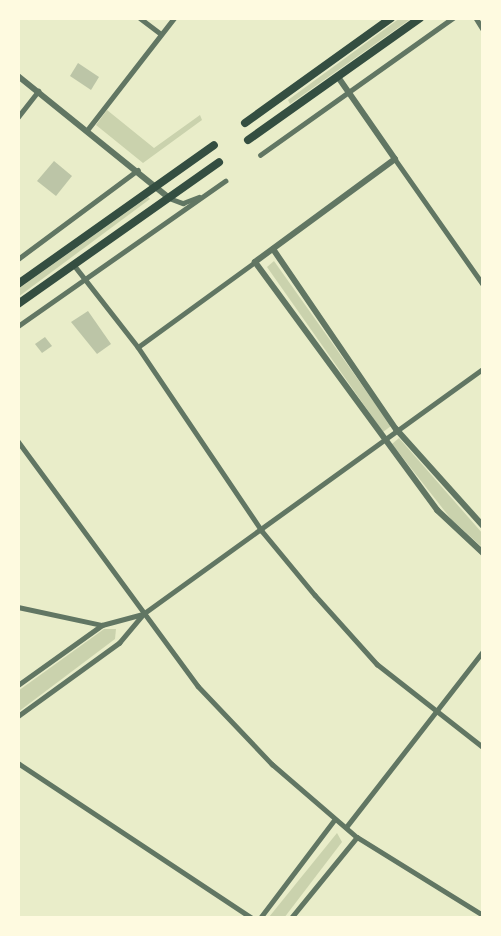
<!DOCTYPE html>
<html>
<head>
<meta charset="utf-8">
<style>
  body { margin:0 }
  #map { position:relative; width:501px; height:936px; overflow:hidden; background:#e9edc9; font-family:"Archivo Narrow",sans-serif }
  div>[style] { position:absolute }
  .green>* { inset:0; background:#cad2ad }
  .building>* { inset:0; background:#bcc5a7 }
  .minor>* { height:4.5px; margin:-2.25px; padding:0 2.25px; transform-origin:2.25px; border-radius:2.25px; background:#617663 }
  .tertiary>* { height:6px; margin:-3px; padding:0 3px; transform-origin:3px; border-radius:3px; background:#617663 }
  .primary>* { height:8px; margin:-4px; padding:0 4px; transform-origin:4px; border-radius:4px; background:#344e41 }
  span { translate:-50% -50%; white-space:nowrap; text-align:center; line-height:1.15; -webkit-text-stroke:4.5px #fefae0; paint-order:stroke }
  .frame { position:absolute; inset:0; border:20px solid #fefae0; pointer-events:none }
</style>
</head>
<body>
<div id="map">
  <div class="green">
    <div style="clip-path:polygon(400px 18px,412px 18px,290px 104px,288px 100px)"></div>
    <div style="clip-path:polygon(107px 110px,154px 148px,200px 115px,202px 120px,143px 163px,96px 125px)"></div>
    <div style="clip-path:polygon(148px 197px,150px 199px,18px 297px,18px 289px)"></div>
    <div style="clip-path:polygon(274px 261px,391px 426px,383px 432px,267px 267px)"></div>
    <div style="clip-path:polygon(399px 438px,483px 534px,483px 548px,451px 519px,392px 444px)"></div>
    <div style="clip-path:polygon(104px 629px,116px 629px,115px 639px,18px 712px,18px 691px)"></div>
    <div style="clip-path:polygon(337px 833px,342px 842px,284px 918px,269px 917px)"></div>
  </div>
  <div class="building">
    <div style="clip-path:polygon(78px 63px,99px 77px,91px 90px,70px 76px)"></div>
    <div style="clip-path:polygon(54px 161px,72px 176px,56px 196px,37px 181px)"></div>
    <div style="clip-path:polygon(88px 311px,111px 344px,97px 354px,71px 322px)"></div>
    <div style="clip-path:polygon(45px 337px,52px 346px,42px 353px,35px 344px)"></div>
  </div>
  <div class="minor">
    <div style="left:140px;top:18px;width:26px;rotate:37deg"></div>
    <div style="left:476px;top:18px;width:13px;rotate:58deg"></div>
    <div style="left:18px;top:117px;width:33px;rotate:-52deg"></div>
    <div style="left:88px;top:129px;width:140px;rotate:-52.2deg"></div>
    <div style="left:260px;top:155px;width:237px;rotate:-35.4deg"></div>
    <div style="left:395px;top:159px;width:153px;rotate:54.9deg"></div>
    <div style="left:169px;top:198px;width:15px;rotate:20deg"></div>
    <div style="left:183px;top:203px;width:17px;rotate:-21deg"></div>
    <div style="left:18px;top:259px;width:149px;rotate:-36.6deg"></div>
    <div style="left:74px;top:265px;width:104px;rotate:52deg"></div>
    <div style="left:138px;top:347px;width:222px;rotate:56deg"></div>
    <div style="left:262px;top:531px;width:83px;rotate:50.4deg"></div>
    <div style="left:315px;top:595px;width:93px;rotate:48.1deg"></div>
    <div style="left:377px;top:664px;width:135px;rotate:38.1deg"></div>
    <div style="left:18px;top:326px;width:253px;rotate:-35deg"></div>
    <div style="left:138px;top:347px;width:145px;rotate:-36deg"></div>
    <div style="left:18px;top:441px;width:304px;rotate:53.7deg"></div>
    <div style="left:198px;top:686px;width:108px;rotate:46.5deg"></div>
    <div style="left:272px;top:764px;width:112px;rotate:40.7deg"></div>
    <div style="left:357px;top:837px;width:148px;rotate:31.8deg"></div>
    <div style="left:18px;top:607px;width:86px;rotate:12.1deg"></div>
    <div style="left:18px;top:685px;width:103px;rotate:-35.5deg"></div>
    <div style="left:102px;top:625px;width:42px;rotate:-15deg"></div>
    <div style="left:18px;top:716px;width:125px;rotate:-35.9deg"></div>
    <div style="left:119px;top:643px;width:38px;rotate:-50deg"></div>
    <div style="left:143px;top:614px;width:419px;rotate:-35.8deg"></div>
    <div style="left:18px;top:763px;width:281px;rotate:33.5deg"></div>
    <div style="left:347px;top:826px;width:222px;rotate:-52.1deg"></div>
    <div style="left:260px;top:918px;width:123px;rotate:-52.9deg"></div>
    <div style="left:291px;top:918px;width:104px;rotate:-50.8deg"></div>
  </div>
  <div class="tertiary">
    <div style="left:18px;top:76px;width:194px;rotate:38.9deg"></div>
    <div style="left:338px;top:77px;width:100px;rotate:55.2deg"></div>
    <div style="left:395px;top:159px;width:174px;rotate:143.7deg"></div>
    <div style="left:255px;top:262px;width:308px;rotate:53.7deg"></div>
    <div style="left:437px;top:510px;width:63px;rotate:43.1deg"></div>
    <div style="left:273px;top:249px;width:218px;rotate:55.7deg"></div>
    <div style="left:396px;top:429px;width:130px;rotate:48.1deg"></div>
  </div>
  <div class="primary">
    <div style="left:245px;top:123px;width:180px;rotate:-35.7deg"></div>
    <div style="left:248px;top:140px;width:211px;rotate:-35.3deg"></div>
    <div style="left:18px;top:284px;width:240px;rotate:-35.3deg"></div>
    <div style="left:18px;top:304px;width:246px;rotate:-35.2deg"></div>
  </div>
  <div class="frame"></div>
</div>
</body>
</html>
